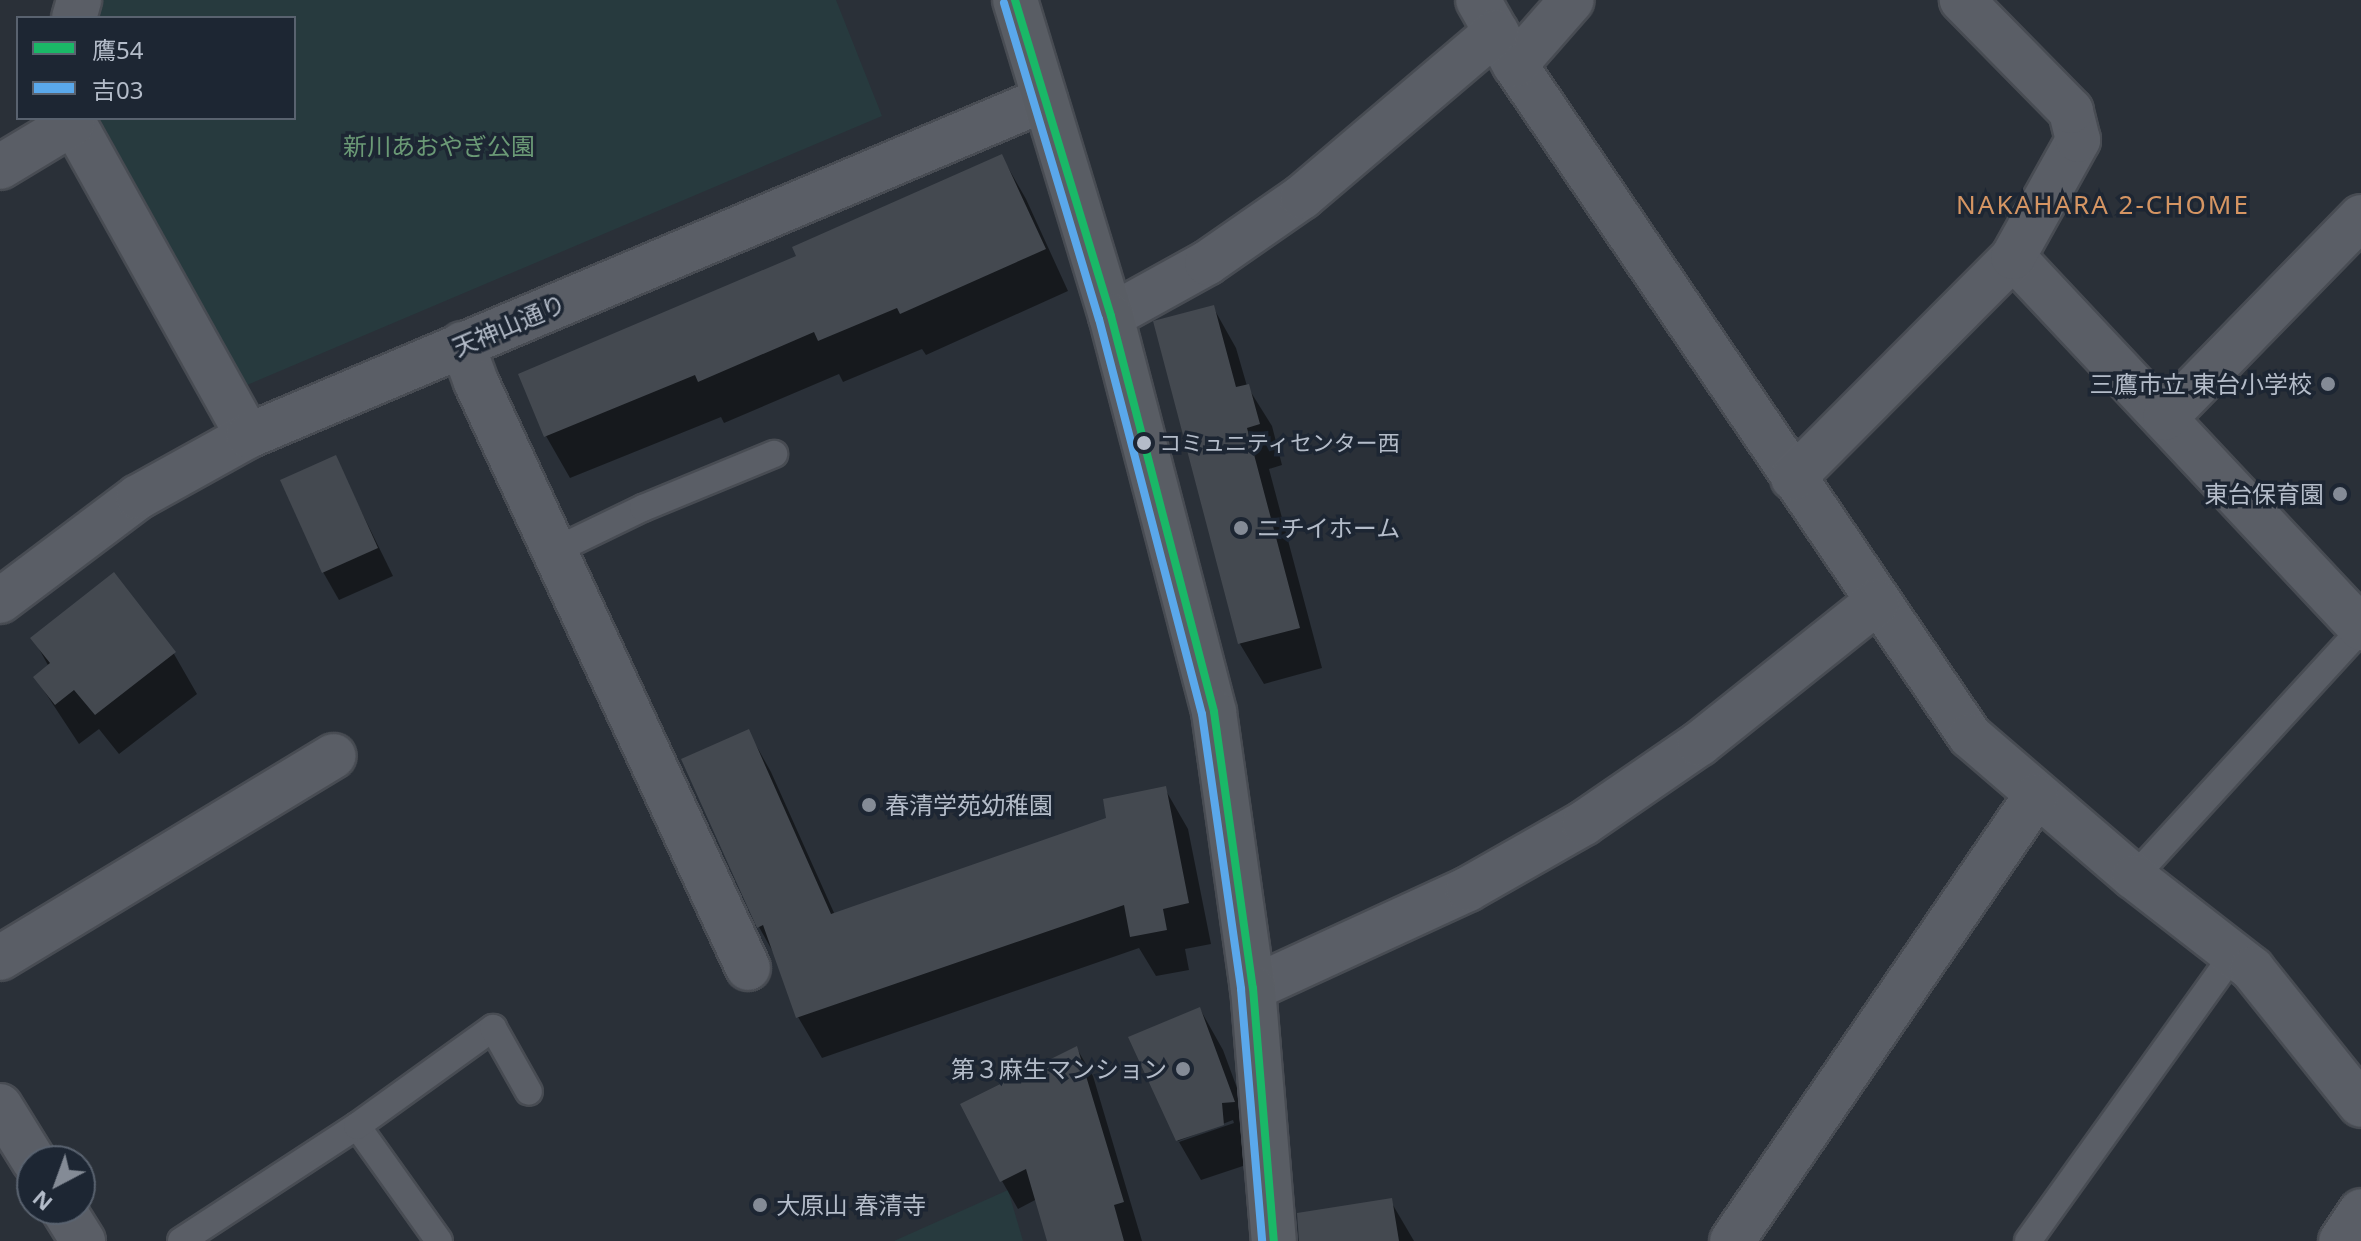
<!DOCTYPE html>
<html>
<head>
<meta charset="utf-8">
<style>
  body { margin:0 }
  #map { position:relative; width:2361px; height:1241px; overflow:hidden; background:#2a3038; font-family:"Noto Sans","Noto Sans JP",sans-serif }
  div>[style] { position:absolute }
  .green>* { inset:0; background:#273a3e }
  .shadow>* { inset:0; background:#0007 }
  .building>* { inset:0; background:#444950 }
  .roads { filter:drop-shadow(2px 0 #484c53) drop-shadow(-2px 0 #484c53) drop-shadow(0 2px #484c53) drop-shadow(0 -2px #484c53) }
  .service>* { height:26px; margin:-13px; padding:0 13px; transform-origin:13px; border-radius:13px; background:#5a5e66 }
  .minor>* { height:44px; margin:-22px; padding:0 22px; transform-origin:22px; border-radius:22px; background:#5a5e66 }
  .tertiary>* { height:44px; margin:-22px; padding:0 22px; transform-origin:22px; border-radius:22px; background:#5a5e66 }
  .secondary>* { height:44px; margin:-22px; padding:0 22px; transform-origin:22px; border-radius:22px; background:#595d64 }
  .bus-1>* { height:8px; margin:-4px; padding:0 4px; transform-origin:4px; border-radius:4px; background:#1ab867 }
  .bus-2>* { height:8px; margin:-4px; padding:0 4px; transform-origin:4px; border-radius:4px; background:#5aa8eb }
  .dots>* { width:22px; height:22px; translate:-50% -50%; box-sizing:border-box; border:4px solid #1d2633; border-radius:50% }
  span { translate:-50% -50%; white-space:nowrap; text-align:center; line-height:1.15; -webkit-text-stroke:7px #1d2633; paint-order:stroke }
  .bus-label { font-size:22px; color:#b4bcc9 }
  .left { translate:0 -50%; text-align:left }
  .park-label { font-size:24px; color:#6b9a76 }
  .street-label { font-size:24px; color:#b4bcc9 }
  .poi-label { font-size:24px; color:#b4bcc9 }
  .right { translate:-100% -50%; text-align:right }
  .neighbourhood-label { font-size:26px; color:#d59563; letter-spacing:2px }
  .legend { position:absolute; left:16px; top:16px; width:280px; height:104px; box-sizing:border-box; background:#1d2633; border:2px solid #59626f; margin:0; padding:10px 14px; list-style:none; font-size:24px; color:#b4bcc9 }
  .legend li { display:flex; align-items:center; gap:16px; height:40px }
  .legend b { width:40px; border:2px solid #59626f }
  .north { position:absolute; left:16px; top:1145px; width:80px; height:80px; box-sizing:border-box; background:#1d2633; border:2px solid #59626f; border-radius:50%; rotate:221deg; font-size:22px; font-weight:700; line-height:32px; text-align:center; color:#b4bcc9 }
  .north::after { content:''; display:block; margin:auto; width:28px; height:36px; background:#848b96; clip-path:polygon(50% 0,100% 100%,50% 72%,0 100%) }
</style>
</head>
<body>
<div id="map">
  <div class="green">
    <div style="clip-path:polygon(99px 0,836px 0,882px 116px,247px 385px,99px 118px,294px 118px,294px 18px,93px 18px)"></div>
    <div style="clip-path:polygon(1008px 1190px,1023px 1241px,894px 1241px)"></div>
  </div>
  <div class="shadow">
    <div style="clip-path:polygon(1002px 157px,1026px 199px,1068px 291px,926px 355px,922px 349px,843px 382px,839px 374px,724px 423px,721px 417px,570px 478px,546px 436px,521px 375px,799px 257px)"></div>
    <div style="clip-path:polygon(1213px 307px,1236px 348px,1247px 386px,1272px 426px,1282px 465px,1269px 469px,1322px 668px,1264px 684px,1240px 644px,1157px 322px)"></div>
    <div style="clip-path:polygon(335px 458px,393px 576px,339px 600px,323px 572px)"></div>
    <div style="clip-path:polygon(33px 638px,174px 654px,197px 694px,119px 754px,99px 729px,79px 744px,35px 677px,49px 667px)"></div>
    <div style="clip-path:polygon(748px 731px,771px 772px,835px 915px,1109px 819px,1165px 789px,1188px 829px,1211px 944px,1185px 949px,1189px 970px,1156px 976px,1139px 948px,822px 1058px,798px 1017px,778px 961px,759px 927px)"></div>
    <div style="clip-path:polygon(1200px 1009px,1223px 1050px,1257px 1142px,1244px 1144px,1246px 1165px,1201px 1180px,1179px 1142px,1234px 1123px,1233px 1120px,1178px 1141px,1130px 1038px)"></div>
    <div style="clip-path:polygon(1077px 1049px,1093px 1076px,1142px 1241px,1049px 1241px,1037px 1199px,1018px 1209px,1002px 1181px)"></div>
    <div style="clip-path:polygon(1390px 1200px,1414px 1241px,1319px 1241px)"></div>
  </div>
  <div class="building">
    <div style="clip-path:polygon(1002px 154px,1046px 249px,900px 314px,897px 308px,818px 341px,814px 332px,698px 382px,695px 375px,544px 437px,518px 374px,796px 256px,792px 247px)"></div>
    <div style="clip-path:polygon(1214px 305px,1236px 387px,1249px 384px,1260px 424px,1247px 428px,1300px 628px,1238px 644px,1153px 321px)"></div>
    <div style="clip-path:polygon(336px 455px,378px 548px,322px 573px,280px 480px)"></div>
    <div style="clip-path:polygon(114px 572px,176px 652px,95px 715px,74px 690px,55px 705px,33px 677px,50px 663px,30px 638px)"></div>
    <div style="clip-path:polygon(749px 729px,831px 914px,1106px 818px,1103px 799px,1166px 786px,1189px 903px,1163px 909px,1167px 930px,1130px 937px,1124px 905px,796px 1018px,763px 925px,757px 928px,681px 759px)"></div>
    <div style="clip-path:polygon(1200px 1007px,1235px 1102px,1222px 1103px,1224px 1125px,1176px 1141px,1128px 1037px)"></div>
    <div style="clip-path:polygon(1077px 1046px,1124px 1202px,1114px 1205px,1124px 1241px,1047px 1241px,1026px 1169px,1000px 1182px,960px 1104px)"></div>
    <div style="clip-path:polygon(1392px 1198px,1399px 1241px,1299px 1241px,1297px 1213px)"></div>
  </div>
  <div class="roads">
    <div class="service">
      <div style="left:554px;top:551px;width:99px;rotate:-25.8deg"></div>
      <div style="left:643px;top:508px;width:142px;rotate:-22.4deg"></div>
      <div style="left:2134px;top:877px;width:336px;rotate:-47.5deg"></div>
      <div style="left:357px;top:1126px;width:141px;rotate:54.5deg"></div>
      <div style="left:181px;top:1241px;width:210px;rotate:-33.2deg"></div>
      <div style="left:357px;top:1126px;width:168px;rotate:-35.8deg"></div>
      <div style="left:493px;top:1028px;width:73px;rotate:60.6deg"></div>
      <div style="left:2028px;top:1241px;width:352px;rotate:-54.4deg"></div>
    </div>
    <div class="minor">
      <div style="left:1478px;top:0;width:75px;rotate:60.4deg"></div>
      <div style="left:1515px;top:65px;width:811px;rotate:55.86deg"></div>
      <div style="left:1970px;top:736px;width:216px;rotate:40.7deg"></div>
      <div style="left:2134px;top:877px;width:150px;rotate:37.9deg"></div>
      <div style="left:2252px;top:969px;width:174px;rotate:51.3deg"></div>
      <div style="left:74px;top:18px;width:19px;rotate:-74deg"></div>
      <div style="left:1515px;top:65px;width:86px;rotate:-48.8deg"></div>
      <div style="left:71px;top:118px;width:364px;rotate:60.9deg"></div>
      <div style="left:0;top:167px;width:85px;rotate:-31.1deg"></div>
      <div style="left:2013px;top:257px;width:509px;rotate:46.83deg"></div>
      <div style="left:1111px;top:316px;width:110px;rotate:-28.9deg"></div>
      <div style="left:1207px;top:263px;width:116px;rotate:-34.8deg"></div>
      <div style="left:1302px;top:197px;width:255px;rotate:-40.4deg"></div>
      <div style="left:462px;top:344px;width:40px;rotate:69.8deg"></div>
      <div style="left:476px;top:382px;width:646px;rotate:65.1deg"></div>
      <div style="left:2165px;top:418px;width:281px;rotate:-45.7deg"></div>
      <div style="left:1793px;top:478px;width:312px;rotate:-45.1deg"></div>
      <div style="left:2013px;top:257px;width:134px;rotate:-60.9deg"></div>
      <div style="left:2078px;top:140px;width:30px;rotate:-104deg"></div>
      <div style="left:2071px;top:111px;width:156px;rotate:-134.5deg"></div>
      <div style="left:0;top:958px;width:390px;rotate:-31.2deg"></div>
      <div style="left:1253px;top:988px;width:237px;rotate:-24.7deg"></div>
      <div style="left:1468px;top:889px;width:133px;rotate:-29.6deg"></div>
      <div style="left:1584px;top:823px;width:140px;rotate:-34.5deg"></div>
      <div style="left:1699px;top:744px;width:228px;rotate:-38.6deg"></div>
      <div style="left:0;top:1106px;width:65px;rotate:58.3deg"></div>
      <div style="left:63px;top:1209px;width:38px;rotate:58deg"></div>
      <div style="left:1732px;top:1241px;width:539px;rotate:-55.66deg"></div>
      <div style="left:2341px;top:1241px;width:36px;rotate:-56deg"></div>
    </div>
    <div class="tertiary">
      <div style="left:0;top:601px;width:173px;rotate:-37deg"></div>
      <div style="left:138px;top:497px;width:126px;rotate:-29deg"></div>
      <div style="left:248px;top:436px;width:865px;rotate:-22.92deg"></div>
    </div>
    <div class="secondary">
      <div style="left:1015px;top:0;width:330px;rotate:73.1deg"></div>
      <div style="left:1111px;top:316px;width:409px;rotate:75.4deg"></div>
      <div style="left:1214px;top:712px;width:279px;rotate:82deg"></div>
      <div style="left:1253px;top:988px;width:254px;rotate:85.3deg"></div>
    </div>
  </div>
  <div class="bus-1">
    <div style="left:1015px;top:0;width:330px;rotate:73.1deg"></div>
    <div style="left:1111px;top:316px;width:409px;rotate:75.4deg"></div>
    <div style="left:1214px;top:712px;width:279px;rotate:82deg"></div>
    <div style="left:1253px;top:988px;width:254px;rotate:85.3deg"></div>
  </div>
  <div class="bus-2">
    <div style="left:1004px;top:3px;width:330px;rotate:73.3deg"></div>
    <div style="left:1099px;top:319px;width:408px;rotate:75.4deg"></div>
    <div style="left:1202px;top:714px;width:278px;rotate:81.9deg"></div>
    <div style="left:1241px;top:989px;width:253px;rotate:85.2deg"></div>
  </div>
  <div class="dots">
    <div style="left:2328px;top:384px;background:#848b96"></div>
    <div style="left:1144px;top:443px;background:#b4bcc9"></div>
    <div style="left:2340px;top:494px;background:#848b96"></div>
    <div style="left:1241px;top:528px;background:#848b96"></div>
    <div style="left:869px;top:805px;background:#848b96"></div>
    <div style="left:1183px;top:1069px;background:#848b96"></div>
    <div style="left:760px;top:1205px;background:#848b96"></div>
  </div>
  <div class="bus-label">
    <span class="left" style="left:1159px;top:443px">コミュニティセンター西</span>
  </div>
  <div class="park-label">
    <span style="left:439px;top:146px">新川あおやぎ公園</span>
  </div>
  <div class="street-label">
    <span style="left:509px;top:325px;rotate:-23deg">天神山通り</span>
  </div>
  <div class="poi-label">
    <span class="right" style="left:2312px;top:384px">三鷹市立 東台小学校</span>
    <span class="right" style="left:2324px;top:494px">東台保育園</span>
    <span class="left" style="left:1257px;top:528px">ニチイホーム</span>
    <span class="left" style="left:885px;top:805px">春清学苑幼稚園</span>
    <span class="right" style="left:1167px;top:1069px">第３麻生マンション</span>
    <span class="left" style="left:776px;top:1205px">大原山 春清寺</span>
  </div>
  <div class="neighbourhood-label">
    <span style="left:2103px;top:205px">NAKAHARA 2-CHOME</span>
  </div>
  <ul class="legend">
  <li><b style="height:10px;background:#1ab867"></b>鷹54</li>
  <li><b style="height:10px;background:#5aa8eb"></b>吉03</li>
  </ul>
  <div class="north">N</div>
</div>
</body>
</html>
